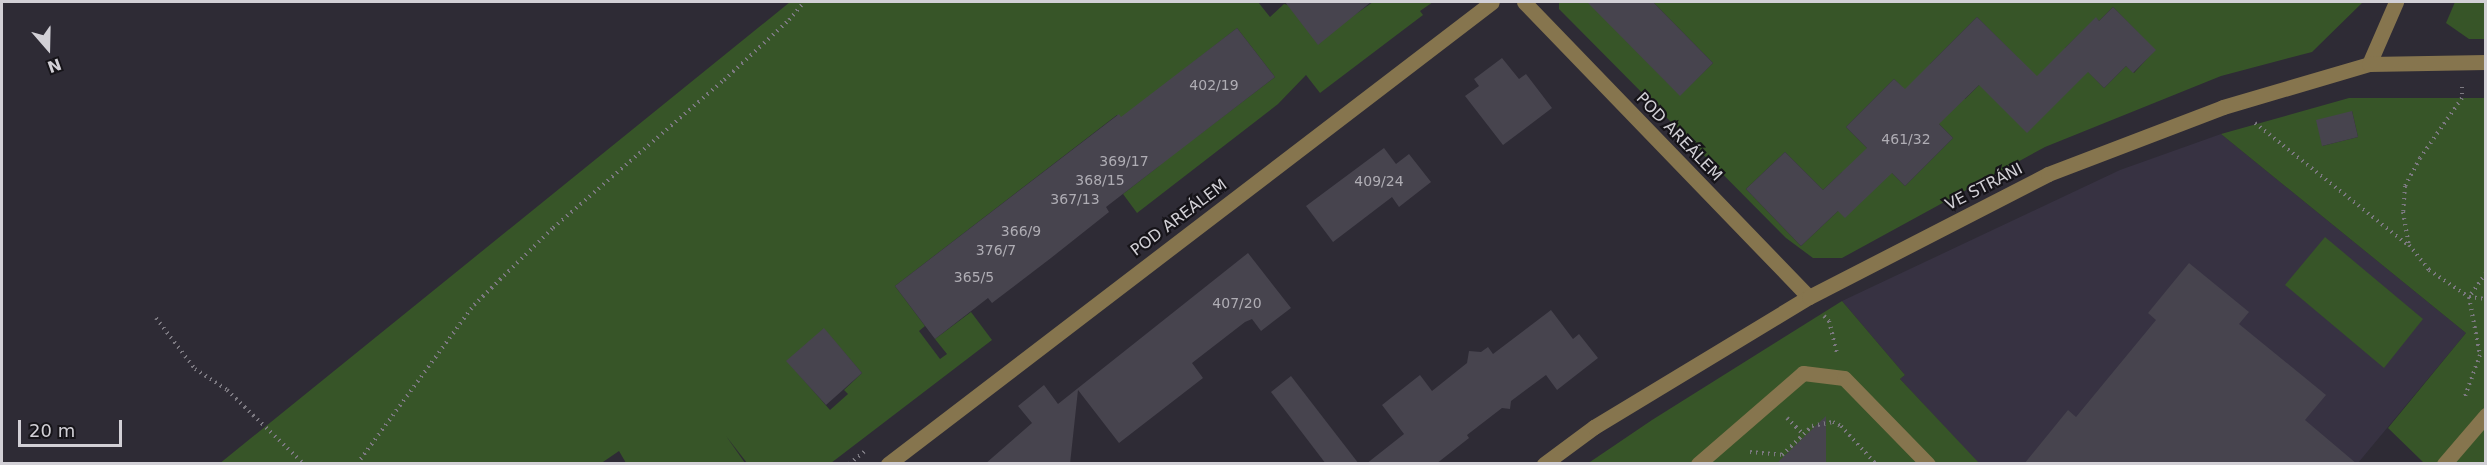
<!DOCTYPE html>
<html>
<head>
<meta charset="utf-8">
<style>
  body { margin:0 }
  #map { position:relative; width:2487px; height:465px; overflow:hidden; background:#2e2b35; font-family:"DejaVu Sans",sans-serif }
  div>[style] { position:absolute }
  .built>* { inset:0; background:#373242 }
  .green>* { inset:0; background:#375528 }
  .building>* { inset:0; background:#47444e }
  .path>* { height:4px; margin-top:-2px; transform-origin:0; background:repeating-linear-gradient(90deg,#7c7981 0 1.5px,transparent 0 6px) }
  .minor>* { height:15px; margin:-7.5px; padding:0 7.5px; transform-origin:7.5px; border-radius:7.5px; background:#86754e }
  span { translate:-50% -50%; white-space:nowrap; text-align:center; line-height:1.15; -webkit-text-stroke:4.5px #161419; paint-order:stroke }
  .number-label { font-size:14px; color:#afadb4 }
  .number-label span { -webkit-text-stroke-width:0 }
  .street-label { font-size:16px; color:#d2d0d6 }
  .frame { position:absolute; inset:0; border:3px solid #d2d0d6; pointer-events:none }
  .north { position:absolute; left:18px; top:18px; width:60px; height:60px; -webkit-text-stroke:4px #161419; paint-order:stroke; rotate:160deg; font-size:16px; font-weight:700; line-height:24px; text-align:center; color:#d2d0d6 }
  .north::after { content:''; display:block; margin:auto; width:21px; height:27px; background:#d2d0d6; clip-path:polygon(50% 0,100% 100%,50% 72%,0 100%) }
  .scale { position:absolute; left:18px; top:420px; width:104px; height:27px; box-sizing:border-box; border:3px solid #d2d0d6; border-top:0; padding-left:8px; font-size:18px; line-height:21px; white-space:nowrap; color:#d2d0d6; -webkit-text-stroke:4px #161419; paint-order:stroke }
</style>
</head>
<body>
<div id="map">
  <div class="built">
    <div style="clip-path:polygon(2221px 134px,2466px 333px,2358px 463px,1979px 464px,1900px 379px,1905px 375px,1842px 301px,2120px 170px)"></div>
  </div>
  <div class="green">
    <div style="clip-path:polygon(evenodd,790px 2px,1258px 2px,1270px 17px,1284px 4px,1350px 18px,1373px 2px,1433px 2px,1420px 11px,1423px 15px,1320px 93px,1306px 75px,1278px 104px,1137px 213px,1123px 194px,1159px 166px,1117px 115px,895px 286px,925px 326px,919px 331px,940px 359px,947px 354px,935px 339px,971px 312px,992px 340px,831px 463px,747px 463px,726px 436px,745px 463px,626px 463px,619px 451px,600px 464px,219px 464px,790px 2px,1237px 28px,1275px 77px,1195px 138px,1158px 90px,1237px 28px,790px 2px,824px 329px,862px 373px,844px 390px,848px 394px,830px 410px,787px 361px,824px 329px)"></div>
    <div style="clip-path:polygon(evenodd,1559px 2px,1595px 2px,1591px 5px,1680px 95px,1713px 63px,1653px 2px,2363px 2px,2312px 52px,2221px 76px,2045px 147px,1842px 258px,1813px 258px,1786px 238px,1559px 9px,1559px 2px,2113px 7px,2155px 50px,2134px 73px,2126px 66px,2104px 88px,2065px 48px,2096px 18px,2099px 21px,2113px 7px,1559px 2px,1977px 17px,2060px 100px,1980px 84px,1965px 99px,1930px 64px,1977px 17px,1559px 2px,1894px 79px,1953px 138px,1905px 186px,1846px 127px,1894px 79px,1559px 2px,1785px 152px,1823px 190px,1842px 172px,1866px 197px,1838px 211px,1801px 246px,1746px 189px,1785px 152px)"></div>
    <div style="clip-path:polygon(2455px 2px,2485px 2px,2485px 39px,2469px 39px,2446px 23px)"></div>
    <div style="clip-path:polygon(evenodd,2349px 98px,2485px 98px,2485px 463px,2424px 463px,2388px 428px,2466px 333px,2221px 134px,2349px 98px,2352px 111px,2358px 137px,2322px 146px,2352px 111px)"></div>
    <div style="clip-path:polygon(2325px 237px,2423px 319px,2384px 368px,2285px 285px)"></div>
    <div style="clip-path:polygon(1842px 301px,1905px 375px,1900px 379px,1979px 463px,1587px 464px,1652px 420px)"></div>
  </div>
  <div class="building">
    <div style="clip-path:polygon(1285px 2px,1371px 2px,1318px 45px)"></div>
    <div style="clip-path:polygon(1587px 2px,1653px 2px,1713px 63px,1680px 96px)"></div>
    <div style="clip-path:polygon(2113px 7px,2156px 50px,2133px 73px,2126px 66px,2104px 88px,2088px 72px,2027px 133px,1979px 85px,1939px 124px,1953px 138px,1905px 186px,1892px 173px,1845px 218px,1838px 211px,1801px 246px,1746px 189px,1785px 152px,1823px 190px,1867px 148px,1846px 127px,1894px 79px,1905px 89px,1977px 17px,2037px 76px,2096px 17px,2099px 21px)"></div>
    <div style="clip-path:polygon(1237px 28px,1275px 77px,1106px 207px,1109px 212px,1051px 258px,992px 303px,988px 298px,935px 339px,895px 286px,1119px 114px,1121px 117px)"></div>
    <div style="clip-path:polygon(1502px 58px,1519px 79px,1526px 74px,1552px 108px,1503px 145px,1465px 96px,1479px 86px,1474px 79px)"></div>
    <div style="clip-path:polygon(2352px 111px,2358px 137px,2322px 146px,2316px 120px)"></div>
    <div style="clip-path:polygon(1384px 148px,1396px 164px,1409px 154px,1431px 182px,1399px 207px,1392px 197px,1333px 242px,1306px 206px)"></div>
    <div style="clip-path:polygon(1248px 253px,1291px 308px,1261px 331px,1252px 319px,1245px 322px,1192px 363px,1203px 378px,1119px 443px,1078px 390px,1070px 464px,985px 464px,1032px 423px,1018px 406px,1044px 385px,1058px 404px)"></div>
    <div style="clip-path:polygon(2189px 263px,2249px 312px,2239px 324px,2326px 395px,2305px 420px,2357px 464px,2024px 464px,2068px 410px,2076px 417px,2156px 320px,2148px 313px)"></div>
    <div style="clip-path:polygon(1551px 310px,1573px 339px,1579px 334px,1598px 358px,1557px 390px,1546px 375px,1511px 401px,1510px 409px,1502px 408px,1467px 435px,1469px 438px,1436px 464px,1366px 464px,1404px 434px,1382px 405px,1420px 375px,1432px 391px,1467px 363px,1469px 351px,1481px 352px,1488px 347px,1493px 354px)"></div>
    <div style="clip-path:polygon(824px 328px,862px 373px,826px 405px,786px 361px)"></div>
    <div style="clip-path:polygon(1291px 376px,1359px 464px,1326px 464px,1271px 392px)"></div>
    <div style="clip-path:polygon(1826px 416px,1826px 464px,1776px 464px)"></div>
  </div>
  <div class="path">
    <div style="left:2462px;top:87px;width:11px;rotate:90deg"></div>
    <div style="left:2462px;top:98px;width:73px;rotate:125deg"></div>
    <div style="left:2420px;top:158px;width:32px;rotate:118deg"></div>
    <div style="left:2405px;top:186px;width:26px;rotate:94deg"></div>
    <div style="left:2403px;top:212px;width:34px;rotate:80deg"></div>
    <div style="left:2409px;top:245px;width:32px;rotate:51deg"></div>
    <div style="left:2429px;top:270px;width:48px;rotate:34deg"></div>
    <div style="left:2469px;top:297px;width:59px;rotate:79.3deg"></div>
    <div style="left:2480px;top:355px;width:47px;rotate:110deg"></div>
    <div style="left:2255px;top:123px;width:196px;rotate:38.6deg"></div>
    <div style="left:2486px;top:273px;width:29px;rotate:125deg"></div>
    <div style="left:2469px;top:297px;width:17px;rotate:7deg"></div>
    <div style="left:1824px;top:316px;width:7px;rotate:45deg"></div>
    <div style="left:1829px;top:321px;width:34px;rotate:76deg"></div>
    <div style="left:156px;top:318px;width:64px;rotate:52.6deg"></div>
    <div style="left:195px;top:369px;width:38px;rotate:33deg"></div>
    <div style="left:227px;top:390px;width:107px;rotate:43.9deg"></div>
    <div style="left:1787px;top:418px;width:23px;rotate:45deg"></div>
    <div style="left:1750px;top:452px;width:32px;rotate:5deg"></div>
    <div style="left:1782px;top:455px;width:42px;rotate:-44deg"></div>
    <div style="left:1812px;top:426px;width:21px;rotate:-11deg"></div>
    <div style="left:1833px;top:422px;width:9px;rotate:27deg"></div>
    <div style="left:1841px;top:426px;width:52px;rotate:47.4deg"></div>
    <div style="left:357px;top:464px;width:197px;rotate:-53.7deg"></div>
    <div style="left:474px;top:305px;width:110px;rotate:-44.3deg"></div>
    <div style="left:553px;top:228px;width:226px;rotate:-40.9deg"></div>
    <div style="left:724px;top:80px;width:88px;rotate:-42.7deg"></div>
    <div style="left:789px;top:20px;width:23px;rotate:-50deg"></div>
    <div style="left:849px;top:464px;width:21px;rotate:-39deg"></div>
  </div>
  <div class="minor">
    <div style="left:1524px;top:2px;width:410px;rotate:46deg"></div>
    <div style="left:2369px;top:64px;width:68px;rotate:-66.5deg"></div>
    <div style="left:888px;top:464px;width:760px;rotate:-37.41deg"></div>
    <div style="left:1544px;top:464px;width:62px;rotate:-36.5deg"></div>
    <div style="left:1594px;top:427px;width:251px;rotate:-31.2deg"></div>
    <div style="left:1809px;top:297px;width:269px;rotate:-27.2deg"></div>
    <div style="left:2048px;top:174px;width:187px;rotate:-20.9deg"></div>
    <div style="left:2223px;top:107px;width:152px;rotate:-16.4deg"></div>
    <div style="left:2369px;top:64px;width:117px;rotate:-1deg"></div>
    <div style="left:1698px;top:464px;width:139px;rotate:-40.9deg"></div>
    <div style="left:1803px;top:373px;width:41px;rotate:7deg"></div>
    <div style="left:1844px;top:378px;width:120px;rotate:45.7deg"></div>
    <div style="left:2444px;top:464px;width:65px;rotate:-49.4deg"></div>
  </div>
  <div class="number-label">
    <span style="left:1214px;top:85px">402/19</span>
    <span style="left:1906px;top:139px">461/32</span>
    <span style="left:1124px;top:161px">369/17</span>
    <span style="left:1100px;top:180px">368/15</span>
    <span style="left:1379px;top:181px">409/24</span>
    <span style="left:1075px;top:199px">367/13</span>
    <span style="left:1021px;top:231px">366/9</span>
    <span style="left:996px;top:250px">376/7</span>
    <span style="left:974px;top:277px">365/5</span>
    <span style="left:1237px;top:303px">407/20</span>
  </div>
  <div class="street-label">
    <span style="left:1679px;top:137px;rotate:46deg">POD AREÁLEM</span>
    <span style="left:1984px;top:187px;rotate:-27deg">VE STRÁNI</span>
    <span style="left:1179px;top:218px;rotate:-37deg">POD AREÁLEM</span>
  </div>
  <div class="frame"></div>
  <div class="north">N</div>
  <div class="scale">20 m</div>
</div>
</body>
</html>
